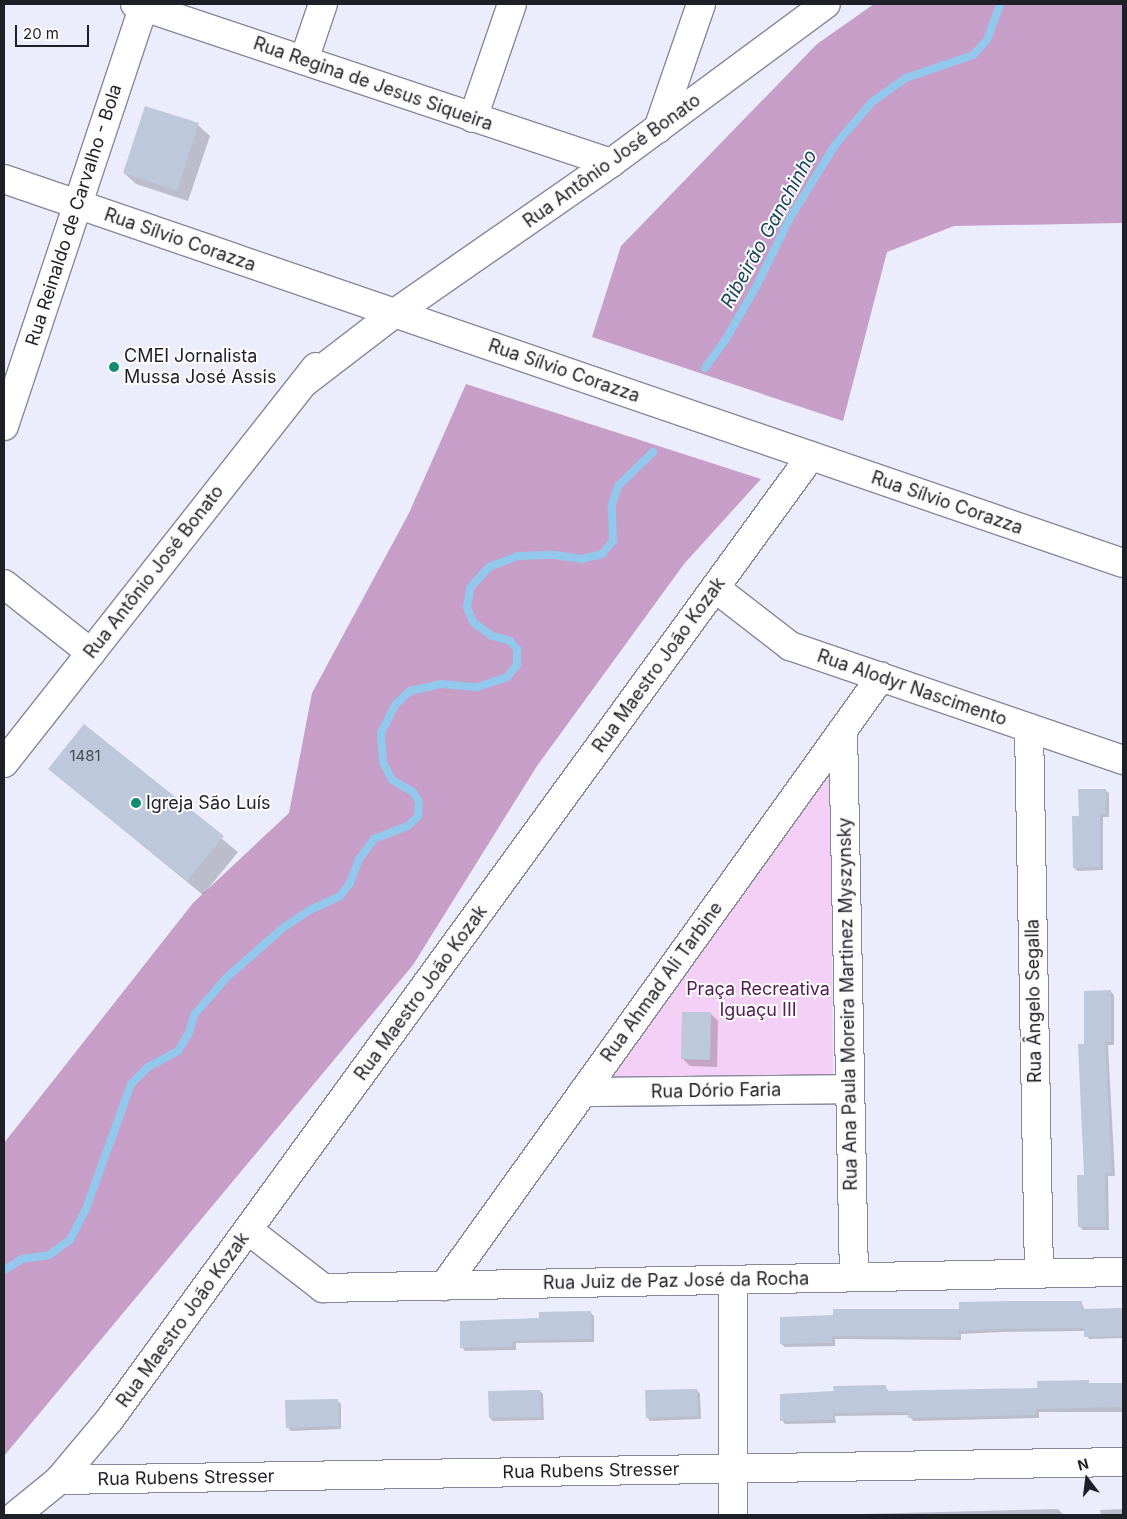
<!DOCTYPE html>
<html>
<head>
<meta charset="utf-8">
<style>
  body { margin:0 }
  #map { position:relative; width:1127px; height:1519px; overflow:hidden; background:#ebedfd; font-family:Inter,sans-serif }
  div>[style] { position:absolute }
  .green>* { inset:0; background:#f5d0f6 }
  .forest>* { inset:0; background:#c79ec8 }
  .shadow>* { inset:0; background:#0003 }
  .stream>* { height:8px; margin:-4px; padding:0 4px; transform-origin:4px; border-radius:4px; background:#92c8ec }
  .building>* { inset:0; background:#bdc8da }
  .roads { filter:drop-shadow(1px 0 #87899b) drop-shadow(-1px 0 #87899b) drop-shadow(0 1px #87899b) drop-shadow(0 -1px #87899b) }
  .minor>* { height:28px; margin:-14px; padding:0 14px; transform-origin:14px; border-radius:14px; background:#fff }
  .dots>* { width:14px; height:14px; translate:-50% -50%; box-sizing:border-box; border:2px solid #fcfcfc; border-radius:50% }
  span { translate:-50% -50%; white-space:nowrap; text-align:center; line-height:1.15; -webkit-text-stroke:4px #fcfcfc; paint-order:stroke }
  .number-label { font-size:15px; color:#464954 }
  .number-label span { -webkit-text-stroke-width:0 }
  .street-label { font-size:18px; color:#1f1f27 }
  .poi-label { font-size:18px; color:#1f1f27 }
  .left { translate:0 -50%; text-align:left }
  .park-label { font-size:18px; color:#501e53 }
  .water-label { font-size:19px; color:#1a455d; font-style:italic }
  .frame { position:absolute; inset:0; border:5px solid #1f1f27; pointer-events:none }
  .north { position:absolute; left:1062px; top:1454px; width:50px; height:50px; -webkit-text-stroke:4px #fcfcfc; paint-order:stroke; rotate:345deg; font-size:14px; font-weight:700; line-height:20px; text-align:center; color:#1f1f27 }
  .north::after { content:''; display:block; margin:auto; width:18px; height:22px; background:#1f1f27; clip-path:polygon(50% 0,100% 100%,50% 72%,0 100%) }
  .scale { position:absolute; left:15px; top:25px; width:74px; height:22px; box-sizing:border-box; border:2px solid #1f1f27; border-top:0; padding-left:6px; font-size:15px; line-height:18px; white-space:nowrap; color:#1f1f27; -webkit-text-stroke:4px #fcfcfc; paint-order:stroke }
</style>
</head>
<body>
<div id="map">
  <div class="green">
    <div style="clip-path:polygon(831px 769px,833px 1074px,612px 1077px)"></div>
  </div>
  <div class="forest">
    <div style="clip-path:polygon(874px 4px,1123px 4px,1123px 223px,954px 226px,887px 252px,843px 421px,592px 337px,621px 246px,817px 44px)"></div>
    <div style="clip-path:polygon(466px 384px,761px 479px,684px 564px,537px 766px,413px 965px,4px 1456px,4px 1143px,193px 903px,289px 813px,312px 693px,409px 513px)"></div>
  </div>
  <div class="shadow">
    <div style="clip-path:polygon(198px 125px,210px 136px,188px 201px,136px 184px,124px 173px)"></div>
    <div style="clip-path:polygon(84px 725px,238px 852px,203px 895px,49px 769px)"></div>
    <div style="clip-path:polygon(1105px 790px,1109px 793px,1109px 817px,1103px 817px,1103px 870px,1078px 871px,1074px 868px)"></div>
    <div style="clip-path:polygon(1110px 991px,1114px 995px,1114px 1045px,1108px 1045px,1115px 1176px,1108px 1176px,1109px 1230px,1083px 1230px,1080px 1227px,1085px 1176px,1085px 1045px)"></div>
    <div style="clip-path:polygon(711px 1014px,718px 1021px,717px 1067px,690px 1066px,682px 1058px)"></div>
    <div style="clip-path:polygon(1081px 1302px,1085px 1310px,1123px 1309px,1123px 1338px,1089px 1339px,1085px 1331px,1002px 1332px,961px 1334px,961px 1340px,835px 1339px,835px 1346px,785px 1347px,781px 1344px,961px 1310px)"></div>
    <div style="clip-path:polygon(591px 1313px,594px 1316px,594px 1342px,516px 1343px,516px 1350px,465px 1351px,462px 1347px,540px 1320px)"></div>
    <div style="clip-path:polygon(1038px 1383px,1123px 1383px,1123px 1412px,1039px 1412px,1039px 1418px,913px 1421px,909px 1415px,835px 1416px,836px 1423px,785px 1424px,782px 1420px,835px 1393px,885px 1386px,889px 1392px,1038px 1389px)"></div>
    <div style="clip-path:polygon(697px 1390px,700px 1394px,701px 1419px,650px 1421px,647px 1417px)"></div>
    <div style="clip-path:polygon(540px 1391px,543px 1394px,544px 1420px,493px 1421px,490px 1418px)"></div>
    <div style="clip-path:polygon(337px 1400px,341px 1404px,341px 1429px,291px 1431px,287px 1427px)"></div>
    <div style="clip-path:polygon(1058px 1509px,1064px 1515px,823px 1515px)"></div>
    <div style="clip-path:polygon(1123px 1509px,1123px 1515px,1101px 1515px,1100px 1510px)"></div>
  </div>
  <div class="stream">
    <div style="left:705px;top:368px;width:36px;rotate:-54deg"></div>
    <div style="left:726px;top:339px;width:62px;rotate:-60.1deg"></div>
    <div style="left:757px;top:285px;width:75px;rotate:-63.8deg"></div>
    <div style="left:790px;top:218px;width:86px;rotate:-58.3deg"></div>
    <div style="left:835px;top:145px;width:57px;rotate:-49.3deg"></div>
    <div style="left:872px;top:102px;width:42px;rotate:-35.2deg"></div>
    <div style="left:906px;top:78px;width:71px;rotate:-18.9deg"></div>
    <div style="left:973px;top:55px;width:21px;rotate:-47deg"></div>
    <div style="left:987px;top:40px;width:38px;rotate:-70deg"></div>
    <div style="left:4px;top:1270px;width:21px;rotate:-31deg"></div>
    <div style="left:22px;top:1259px;width:27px;rotate:-8deg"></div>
    <div style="left:49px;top:1255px;width:26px;rotate:-36deg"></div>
    <div style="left:70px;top:1240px;width:35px;rotate:-63deg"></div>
    <div style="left:86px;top:1209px;width:133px;rotate:-70.2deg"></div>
    <div style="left:131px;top:1084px;width:24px;rotate:-45deg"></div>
    <div style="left:148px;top:1067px;width:34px;rotate:-28deg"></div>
    <div style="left:178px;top:1051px;width:21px;rotate:-59deg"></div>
    <div style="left:189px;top:1033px;width:19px;rotate:-74deg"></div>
    <div style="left:194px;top:1015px;width:50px;rotate:-49deg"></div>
    <div style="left:227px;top:977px;width:74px;rotate:-41.2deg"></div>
    <div style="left:283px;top:928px;width:30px;rotate:-34deg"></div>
    <div style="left:308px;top:911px;width:35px;rotate:-25deg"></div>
    <div style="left:340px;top:896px;width:16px;rotate:-52deg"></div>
    <div style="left:350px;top:883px;width:26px;rotate:-69deg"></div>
    <div style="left:359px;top:859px;width:25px;rotate:-53deg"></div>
    <div style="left:374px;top:839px;width:36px;rotate:-21deg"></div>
    <div style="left:408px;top:826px;width:14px;rotate:-45deg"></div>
    <div style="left:418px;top:816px;width:14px;rotate:-86deg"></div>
    <div style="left:419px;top:802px;width:12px;rotate:-121deg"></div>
    <div style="left:413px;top:792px;width:24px;rotate:-150deg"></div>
    <div style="left:392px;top:780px;width:20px;rotate:-117deg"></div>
    <div style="left:383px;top:762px;width:29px;rotate:-94deg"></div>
    <div style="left:381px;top:733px;width:33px;rotate:-63deg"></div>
    <div style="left:396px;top:704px;width:19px;rotate:-43deg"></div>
    <div style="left:410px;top:691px;width:32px;rotate:-13deg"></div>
    <div style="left:441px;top:684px;width:36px;rotate:5deg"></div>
    <div style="left:477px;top:687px;width:32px;rotate:-18deg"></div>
    <div style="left:507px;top:677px;width:16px;rotate:-50deg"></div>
    <div style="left:517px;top:665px;width:16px;rotate:-90deg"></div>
    <div style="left:517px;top:649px;width:11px;rotate:-131deg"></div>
    <div style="left:510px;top:641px;width:19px;rotate:-164deg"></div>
    <div style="left:492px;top:636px;width:22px;rotate:-144deg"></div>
    <div style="left:474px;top:623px;width:17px;rotate:-115deg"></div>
    <div style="left:467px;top:608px;width:20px;rotate:-81deg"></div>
    <div style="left:470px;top:588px;width:28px;rotate:-48deg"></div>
    <div style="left:489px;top:567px;width:31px;rotate:-21deg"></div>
    <div style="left:518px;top:556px;width:36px;rotate:-2deg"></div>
    <div style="left:554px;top:555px;width:27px;rotate:8deg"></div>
    <div style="left:581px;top:559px;width:22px;rotate:-13deg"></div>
    <div style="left:602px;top:554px;width:17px;rotate:-50deg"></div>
    <div style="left:613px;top:541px;width:36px;rotate:-92deg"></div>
    <div style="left:612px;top:505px;width:20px;rotate:-72deg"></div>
    <div style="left:618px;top:486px;width:49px;rotate:-44.2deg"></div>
  </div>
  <div class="building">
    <div style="clip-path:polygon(145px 106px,199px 123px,177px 191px,123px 173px)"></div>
    <div style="clip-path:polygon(84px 724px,224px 836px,187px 881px,48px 769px)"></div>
    <div style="clip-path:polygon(1078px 789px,1106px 789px,1106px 814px,1100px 814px,1100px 867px,1073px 868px,1072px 816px,1079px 816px)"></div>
    <div style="clip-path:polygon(1111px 990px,1111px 1042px,1105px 1042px,1112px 1173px,1105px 1173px,1106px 1227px,1078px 1227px,1077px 1175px,1084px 1175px,1078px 1044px,1084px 1044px,1084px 991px)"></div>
    <div style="clip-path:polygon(682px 1012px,711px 1012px,710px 1060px,681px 1059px)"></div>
    <div style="clip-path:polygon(1011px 1301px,1082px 1301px,1082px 1309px,1122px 1308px,1123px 1336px,1084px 1337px,1084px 1328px,997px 1329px,958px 1331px,959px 1337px,832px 1336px,832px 1343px,780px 1344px,780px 1317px,833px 1315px,833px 1309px,959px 1309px,959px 1302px)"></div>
    <div style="clip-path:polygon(591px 1311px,592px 1339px,513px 1341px,513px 1347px,460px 1348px,460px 1321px,539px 1318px,539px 1312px)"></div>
    <div style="clip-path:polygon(1089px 1380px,1089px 1383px,1123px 1383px,1123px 1407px,1036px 1409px,1036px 1415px,908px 1418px,908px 1412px,833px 1413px,833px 1420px,780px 1421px,780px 1394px,834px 1391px,833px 1386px,886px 1385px,886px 1391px,932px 1390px,1037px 1388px,1037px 1381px)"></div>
    <div style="clip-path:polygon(697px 1389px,698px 1416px,646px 1418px,645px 1390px)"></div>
    <div style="clip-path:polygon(540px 1390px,541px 1417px,489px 1418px,488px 1391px)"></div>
    <div style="clip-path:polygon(338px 1399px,339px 1426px,286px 1428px,285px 1400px)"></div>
  </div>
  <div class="roads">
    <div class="minor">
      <div style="left:135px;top:4px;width:502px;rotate:18.47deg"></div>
      <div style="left:304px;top:60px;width:59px;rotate:-71.3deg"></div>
      <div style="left:473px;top:118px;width:120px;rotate:-71.1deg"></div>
      <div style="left:658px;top:129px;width:132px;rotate:-71deg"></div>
      <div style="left:4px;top:179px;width:1183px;rotate:18.94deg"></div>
      <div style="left:305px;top:382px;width:113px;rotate:-37.5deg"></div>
      <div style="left:395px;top:313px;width:263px;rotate:-34.8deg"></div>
      <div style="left:611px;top:163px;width:267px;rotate:-36.5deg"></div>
      <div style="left:4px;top:426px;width:445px;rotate:-71.6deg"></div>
      <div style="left:4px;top:584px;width:111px;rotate:38.4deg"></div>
      <div style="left:715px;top:588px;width:95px;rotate:37.7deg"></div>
      <div style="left:790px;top:646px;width:352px;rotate:18.9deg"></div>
      <div style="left:1029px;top:728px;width:546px;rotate:88.95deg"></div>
      <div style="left:843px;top:730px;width:547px;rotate:88.85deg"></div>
      <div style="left:4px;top:763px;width:504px;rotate:-51.77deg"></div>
      <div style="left:583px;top:1092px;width:267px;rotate:-0.6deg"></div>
      <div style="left:248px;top:1230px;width:95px;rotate:37.7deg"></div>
      <div style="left:323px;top:1288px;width:800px;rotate:-1.15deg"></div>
      <div style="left:733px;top:1280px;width:235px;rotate:90deg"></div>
      <div style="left:444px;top:1286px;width:750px;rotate:-54.34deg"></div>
      <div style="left:59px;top:1480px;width:1064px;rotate:-0.97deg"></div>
      <div style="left:16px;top:1515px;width:55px;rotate:-39.1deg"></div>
      <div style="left:59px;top:1480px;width:80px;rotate:-50.1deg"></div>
      <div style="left:110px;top:1419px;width:1191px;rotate:-53.95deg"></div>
    </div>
  </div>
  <div class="dots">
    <div style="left:114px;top:367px;background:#138d70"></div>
    <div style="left:136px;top:803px;background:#138d70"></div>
  </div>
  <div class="number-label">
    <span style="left:85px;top:756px">1481</span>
  </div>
  <div class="street-label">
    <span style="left:373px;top:84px;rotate:19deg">Rua Regina de Jesus Siqueira</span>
    <span style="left:612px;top:161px;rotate:-36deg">Rua Antônio José Bonato</span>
    <span style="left:74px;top:215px;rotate:-72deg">Rua Reinaldo de Carvalho - Bola</span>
    <span style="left:180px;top:240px;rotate:19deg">Rua Sílvio Corazza</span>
    <span style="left:564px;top:371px;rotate:19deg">Rua Sílvio Corazza</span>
    <span style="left:947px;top:503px;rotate:19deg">Rua Sílvio Corazza</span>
    <span style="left:154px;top:572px;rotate:-52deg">Rua Antônio José Bonato</span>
    <span style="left:659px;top:665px;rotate:-54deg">Rua Maestro João Kozak</span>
    <span style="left:912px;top:688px;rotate:19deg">Rua Alodyr Nascimento</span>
    <span style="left:662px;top:982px;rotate:-54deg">Rua Ahmad Ali Tarbine</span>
    <span style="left:421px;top:993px;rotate:-54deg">Rua Maestro João Kozak</span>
    <span style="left:1034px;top:1001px;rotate:-91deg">Rua Ângelo Segalla</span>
    <span style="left:848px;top:1004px;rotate:-91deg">Rua Ana Paula Moreira Martinez Myszynsky</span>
    <span style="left:716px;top:1091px;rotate:-1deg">Rua Dório Faria</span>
    <span style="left:676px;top:1281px;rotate:-1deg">Rua Juiz de Paz José da Rocha</span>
    <span style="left:183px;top:1320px;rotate:-54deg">Rua Maestro João Kozak</span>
    <span style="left:591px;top:1471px;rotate:-1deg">Rua Rubens Stresser</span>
    <span style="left:186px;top:1478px;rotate:-1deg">Rua Rubens Stresser</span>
  </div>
  <div class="poi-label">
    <span class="left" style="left:124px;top:367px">CMEI Jornalista<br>Mussa José Assis</span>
    <span class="left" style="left:146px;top:803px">Igreja São Luís</span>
  </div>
  <div class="park-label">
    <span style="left:758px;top:1000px">Praça Recreativa<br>Iguaçu III</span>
  </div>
  <div class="water-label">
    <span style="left:769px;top:229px;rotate:-61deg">Ribeirão Ganchinho</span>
  </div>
  <div class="frame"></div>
  <div class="north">N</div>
  <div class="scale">20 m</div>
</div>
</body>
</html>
